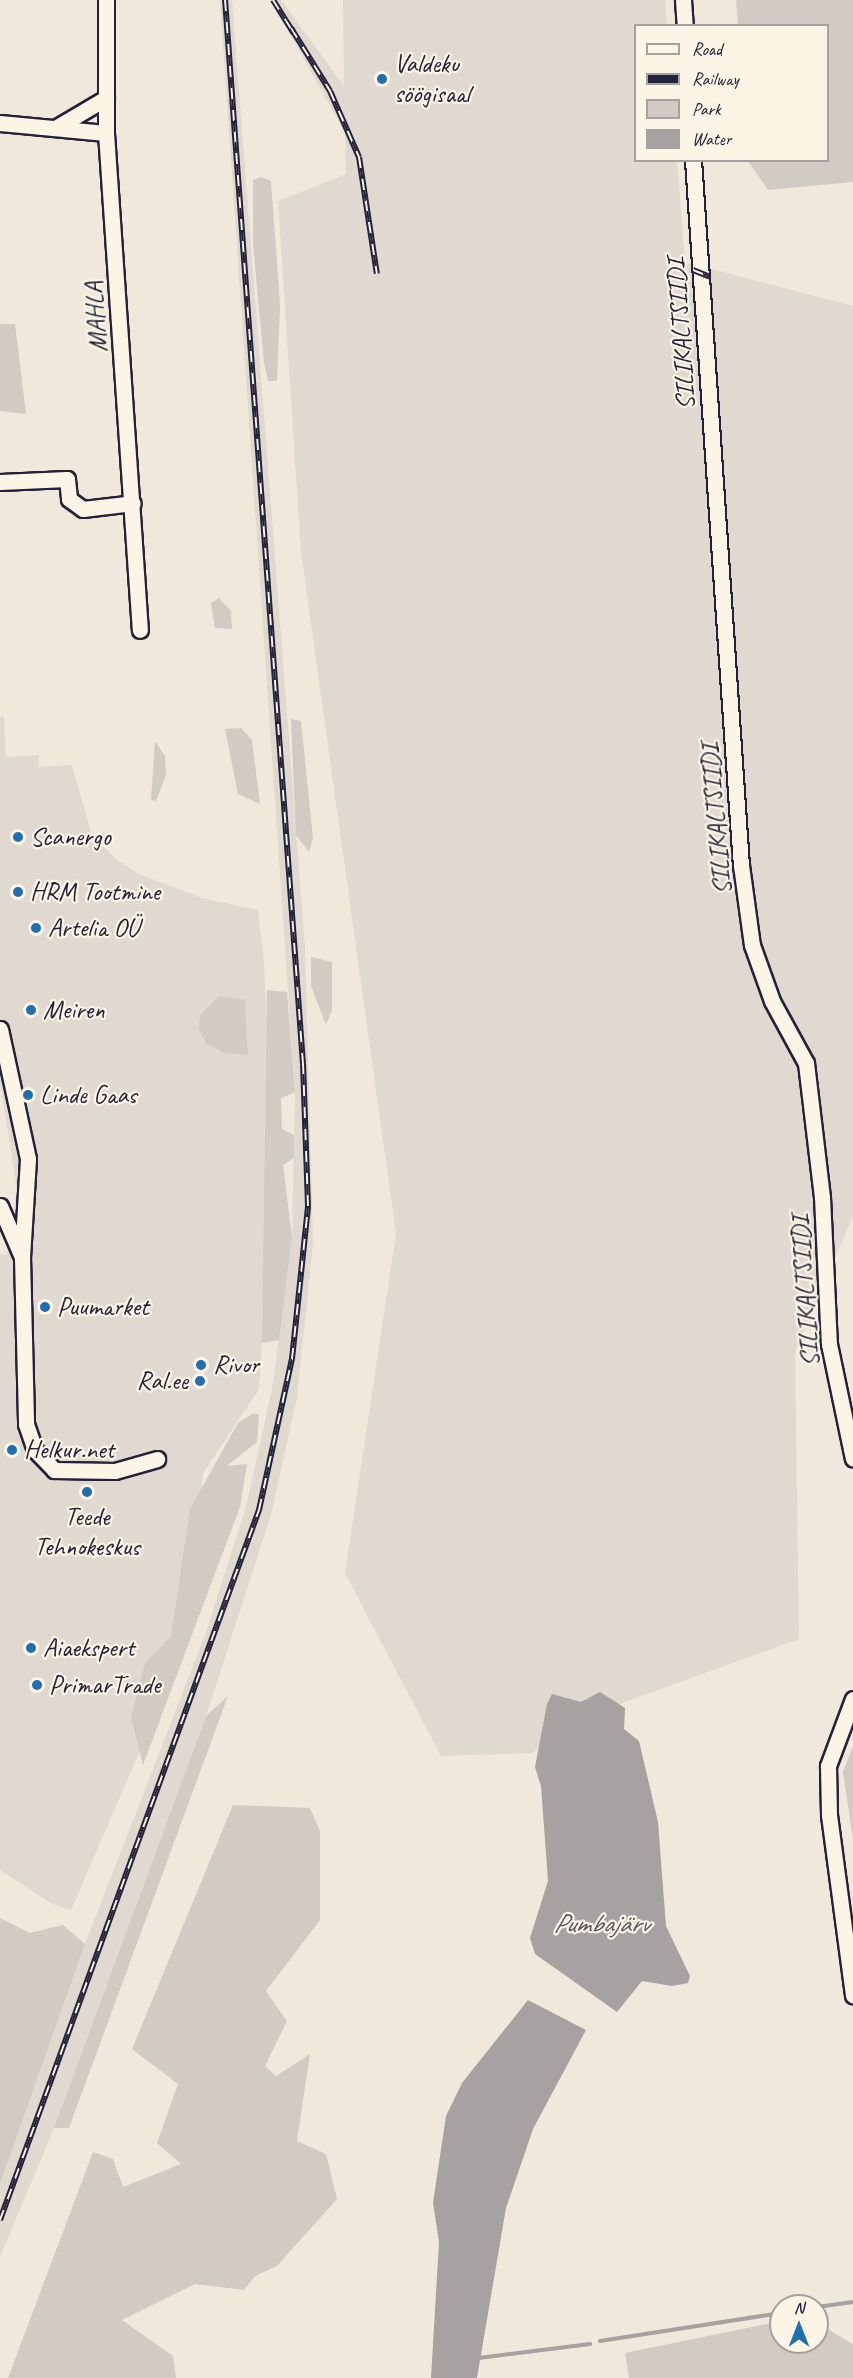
<!DOCTYPE html>
<html>
<head>
<meta charset="utf-8">
<style>
  body { margin:0 }
  #map { position:relative; width:853px; height:2378px; overflow:hidden; background:#efe8db; font-family:Caveat,sans-serif }
  div>[style] { position:absolute }
  .built>* { inset:0; background:#e0d9cf }
  .green>* { inset:0; background:#d1cbc3 }
  .water>* { inset:0; background:#a6a2a2 }
  .stream>* { height:4px; margin:-2px; padding:0 2px; transform-origin:2px; border-radius:2px; background:#a6a2a2 }
  .roads { filter:drop-shadow(2px 0 #22223b) drop-shadow(-2px 0 #22223b) drop-shadow(0 2px #22223b) drop-shadow(0 -2px #22223b) }
  .street>* { height:15px; margin:-7.5px; padding:0 7.5px; transform-origin:7.5px; border-radius:7.5px; background:#fcf5e5 }
  .rail>* { height:6px; margin-top:-3px; transform-origin:0; background:repeating-linear-gradient(90deg,#fcf5e5 0 11px,#22223b 0 22px); box-sizing:border-box; border-block:2px solid #22223b }
  .dots>* { width:16px; height:16px; translate:-50% -50%; box-sizing:border-box; border:3px solid #fcf5e5; border-radius:50% }
  span { translate:-50% -50%; white-space:nowrap; text-align:center; line-height:1.15; -webkit-text-stroke:4.5px #fcf5e5; paint-order:stroke }
  .poi-label { font-size:26px; color:#22223b }
  .left { translate:0 -50%; text-align:left }
  .right { translate:-100% -50%; text-align:right }
  .street-label { font-size:26px; color:#22223b }
  .water-label { font-size:27px; color:#575564; font-style:italic }
  .legend { position:absolute; left:634px; top:24px; width:195px; height:138px; box-sizing:border-box; background:#fcf5e5; border:2px solid #a5a1a1; margin:0; padding:8px 10px; list-style:none; font-size:18px; color:#22223b }
  .legend li { display:flex; align-items:center; gap:12px; height:30px }
  .legend b { width:30px; border:2px solid #a5a1a1 }
  .north { position:absolute; left:769px; top:2294px; width:60px; height:60px; box-sizing:border-box; background:#fcf5e5; border:2px solid #a5a1a1; border-radius:50%; rotate:0deg; font-size:16px; font-weight:700; line-height:24px; text-align:center; color:#22223b }
  .north::after { content:''; display:block; margin:auto; width:21px; height:27px; background:#1f6fb2; clip-path:polygon(50% 0,100% 100%,50% 72%,0 100%) }
</style>
</head>
<body>
<div id="map">
  <div class="built">
    <div style="clip-path:polygon(220px 0,232px 0,305px 947px,313px 1244px,297px 1397px,271px 1515px,206px 1716px,54px 2128px,0 2257px,0 2184px,85px 1944px,205px 1635px,246px 1507px,272px 1389px,292px 1237px,295px 1092px)"></div>
    <div style="clip-path:polygon(271px 0,281px 0,344px 86px,343px 0,665px 0,667px 25px,636px 26px,636px 160px,677px 161px,685px 262px,853px 306px,853px 1216px,795px 1352px,799px 1639px,622px 1703px,531px 1753px,441px 1756px,345px 1573px,396px 1234px,301px 552px,278px 201px,346px 174px,345px 133px)"></div>
    <div style="clip-path:polygon(4px 716px,6px 757px,39px 755px,39px 767px,72px 765px,92px 836px,115px 858px,137px 873px,202px 898px,258px 910px,264px 961px,273px 1170px,259px 1389px,203px 1473px,187px 1642px,71px 1910px,52px 1904px,0 1870px,0 1254px,7px 1255px,17px 1189px,0 1082px,0 717px)"></div>
  </div>
  <div class="green">
    <div style="clip-path:polygon(736px 0,853px 0,853px 182px,768px 190px,748px 161px,828px 160px,828px 26px,738px 25px)"></div>
    <div style="clip-path:polygon(261px 177px,271px 181px,280px 305px,277px 381px,268px 381px,264px 363px,253px 244px,253px 180px)"></div>
    <div style="clip-path:polygon(0 324px,15px 324px,26px 414px,0 411px)"></div>
    <div style="clip-path:polygon(219px 598px,231px 611px,232px 629px,215px 628px,211px 603px)"></div>
    <div style="clip-path:polygon(291px 719px,301px 721px,313px 838px,309px 852px,296px 835px)"></div>
    <div style="clip-path:polygon(241px 728px,252px 740px,260px 804px,238px 794px,225px 729px)"></div>
    <div style="clip-path:polygon(155px 741px,165px 756px,166px 775px,156px 801px,151px 800px)"></div>
    <div style="clip-path:polygon(311px 957px,332px 962px,332px 1010px,326px 1025px,311px 986px)"></div>
    <div style="clip-path:polygon(267px 990px,287px 992px,295px 1092px,281px 1098px,282px 1129px,294px 1135px,294px 1158px,283px 1165px,292px 1237px,279px 1340px,262px 1343px)"></div>
    <div style="clip-path:polygon(219px 996px,245px 1000px,248px 1055px,223px 1053px,206px 1043px,199px 1030px,200px 1015px)"></div>
    <div style="clip-path:polygon(252px 1414px,259px 1414px,257px 1442px,227px 1466px,247px 1464px,240px 1507px,143px 1765px,131px 1717px,145px 1663px,171px 1636px,190px 1509px,238px 1423px)"></div>
    <div style="clip-path:polygon(228px 1696px,69px 2128px,54px 2128px,206px 1716px)"></div>
    <div style="clip-path:polygon(853px 1746px,853px 1839px,843px 1772px)"></div>
    <div style="clip-path:polygon(233px 1805px,310px 1808px,320px 1831px,320px 1920px,266px 1991px,287px 2021px,265px 2066px,276px 2076px,310px 2054px,297px 2141px,326px 2154px,337px 2199px,277px 2266px,255px 2276px,244px 2290px,195px 2284px,122px 2320px,173px 2356px,176px 2378px,8px 2378px,93px 2152px,113px 2159px,123px 2187px,181px 2164px,157px 2143px,178px 2084px,132px 2049px)"></div>
    <div style="clip-path:polygon(0 1918px,30px 1933px,63px 1925px,85px 1944px,0 2184px)"></div>
    <div style="clip-path:polygon(781px 2321px,781px 2342px,817px 2342px,817px 2323px,853px 2344px,853px 2378px,629px 2378px,625px 2353px)"></div>
  </div>
  <div class="water">
    <div style="clip-path:polygon(600px 1692px,625px 1708px,624px 1729px,639px 1741px,658px 1822px,666px 1926px,690px 1976px,688px 1983px,672px 1986px,642px 1981px,617px 2012px,535px 1954px,530px 1938px,548px 1881px,541px 1786px,535px 1767px,547px 1704px,552px 1694px,581px 1702px)"></div>
    <div style="clip-path:polygon(528px 2000px,586px 2030px,533px 2129px,506px 2208px,477px 2378px,431px 2378px,439px 2242px,433px 2203px,446px 2116px,462px 2083px)"></div>
  </div>
  <div class="stream">
    <div style="left:817px;top:2307px;width:36px;rotate:-8deg"></div>
    <div style="left:600px;top:2341px;width:183px;rotate:-8.8deg"></div>
    <div style="left:479px;top:2358px;width:112px;rotate:-7.2deg"></div>
  </div>
  <div class="roads">
    <div class="street">
      <div style="left:106px;top:0;width:133px;rotate:90deg"></div>
      <div style="left:106px;top:133px;width:498px;rotate:86.1deg"></div>
      <div style="left:683px;top:0;width:26px;rotate:86deg"></div>
      <div style="left:0;top:123px;width:106px;rotate:5.4deg"></div>
      <div style="left:57px;top:127px;width:57px;rotate:-30.6deg"></div>
      <div style="left:693px;top:160px;width:707px;rotate:86.11deg"></div>
      <div style="left:741px;top:865px;width:81px;rotate:82.2deg"></div>
      <div style="left:752px;top:945px;width:59px;rotate:70.3deg"></div>
      <div style="left:772px;top:1001px;width:71px;rotate:61.3deg"></div>
      <div style="left:806px;top:1063px;width:135px;rotate:83.2deg"></div>
      <div style="left:822px;top:1197px;width:147px;rotate:87.3deg"></div>
      <div style="left:829px;top:1344px;width:117px;rotate:78.2deg"></div>
      <div style="left:0;top:482px;width:67px;rotate:-2.6deg"></div>
      <div style="left:67px;top:479px;width:20px;rotate:84deg"></div>
      <div style="left:69px;top:499px;width:17px;rotate:36deg"></div>
      <div style="left:83px;top:509px;width:50px;rotate:-6.8deg"></div>
      <div style="left:0;top:1029px;width:133px;rotate:77.8deg"></div>
      <div style="left:28px;top:1159px;width:98px;rotate:93.5deg"></div>
      <div style="left:0;top:1206px;width:56px;rotate:66.7deg"></div>
      <div style="left:22px;top:1257px;width:167px;rotate:88.6deg"></div>
      <div style="left:26px;top:1424px;width:28px;rotate:71deg"></div>
      <div style="left:35px;top:1450px;width:28px;rotate:46deg"></div>
      <div style="left:54px;top:1470px;width:61px;rotate:0.9deg"></div>
      <div style="left:115px;top:1471px;width:44px;rotate:-15.9deg"></div>
      <div style="left:853px;top:1699px;width:72px;rotate:110.5deg"></div>
      <div style="left:828px;top:1766px;width:49px;rotate:88.8deg"></div>
      <div style="left:829px;top:1815px;width:182px;rotate:82.4deg"></div>
    </div>
  </div>
  <div class="rail">
    <div style="left:273px;top:0;width:39px;rotate:58deg"></div>
    <div style="left:291px;top:28px;width:74px;rotate:58.2deg"></div>
    <div style="left:330px;top:91px;width:72px;rotate:66.3deg"></div>
    <div style="left:359px;top:157px;width:118px;rotate:81.3deg"></div>
    <div style="left:693px;top:270px;width:18px;rotate:22deg"></div>
    <div style="left:0;top:2220px;width:756px;rotate:-69.96deg"></div>
    <div style="left:259px;top:1510px;width:155px;rotate:-77.7deg"></div>
    <div style="left:292px;top:1359px;width:154px;rotate:-84deg"></div>
    <div style="left:308px;top:1206px;width:142px;rotate:-92deg"></div>
    <div style="left:303px;top:1064px;width:1067px;rotate:-94.19deg"></div>
  </div>
  <div class="dots">
    <div style="left:382px;top:79px;background:#1f6fb2"></div>
    <div style="left:18px;top:837px;background:#1f6fb2"></div>
    <div style="left:18px;top:892px;background:#1f6fb2"></div>
    <div style="left:36px;top:928px;background:#1f6fb2"></div>
    <div style="left:31px;top:1010px;background:#1f6fb2"></div>
    <div style="left:28px;top:1095px;background:#1f6fb2"></div>
    <div style="left:45px;top:1307px;background:#1f6fb2"></div>
    <div style="left:201px;top:1365px;background:#1f6fb2"></div>
    <div style="left:200px;top:1381px;background:#1f6fb2"></div>
    <div style="left:12px;top:1450px;background:#1f6fb2"></div>
    <div style="left:87px;top:1492px;background:#1f6fb2"></div>
    <div style="left:31px;top:1648px;background:#1f6fb2"></div>
    <div style="left:37px;top:1685px;background:#1f6fb2"></div>
  </div>
  <div class="poi-label">
    <span class="left" style="left:394px;top:79px">Valdeku<br>söögisaal</span>
    <span class="left" style="left:30px;top:837px">Scanergo</span>
    <span class="left" style="left:30px;top:892px">HRM Tootmine</span>
    <span class="left" style="left:48px;top:928px">Artelia OÜ</span>
    <span class="left" style="left:43px;top:1010px">Meiren</span>
    <span class="left" style="left:40px;top:1095px">Linde Gaas</span>
    <span class="left" style="left:57px;top:1307px">Puumarket</span>
    <span class="left" style="left:213px;top:1365px">Rivor</span>
    <span class="right" style="left:188px;top:1381px">Ral.ee</span>
    <span class="left" style="left:24px;top:1450px">Helkur.net</span>
    <span style="left:87px;top:1532px">Teede<br>Tehnokeskus</span>
    <span class="left" style="left:43px;top:1648px">Aiaekspert</span>
    <span class="left" style="left:49px;top:1685px">PrimarTrade</span>
  </div>
  <div class="street-label">
    <span style="left:96px;top:317px;rotate:-94deg">MAHLA</span>
    <span style="left:681px;top:334px;rotate:-94deg">SILIKALTSIIDI</span>
    <span style="left:716px;top:819px;rotate:-95deg">SILIKALTSIIDI</span>
    <span style="left:805px;top:1291px;rotate:-94deg">SILIKALTSIIDI</span>
  </div>
  <div class="water-label">
    <span style="left:601px;top:1924px">Pumbajärv</span>
  </div>
  <ul class="legend">
  <li><b style="height:8px;background:#fcf5e5"></b>Road</li>
  <li><b style="height:8px;background:#22223b"></b>Railway</li>
  <li><b style="height:16px;background:#d1cbc3"></b>Park</li>
  <li><b style="height:16px;background:#a6a2a2"></b>Water</li>
  </ul>
  <div class="north">N</div>
</div>
</body>
</html>
